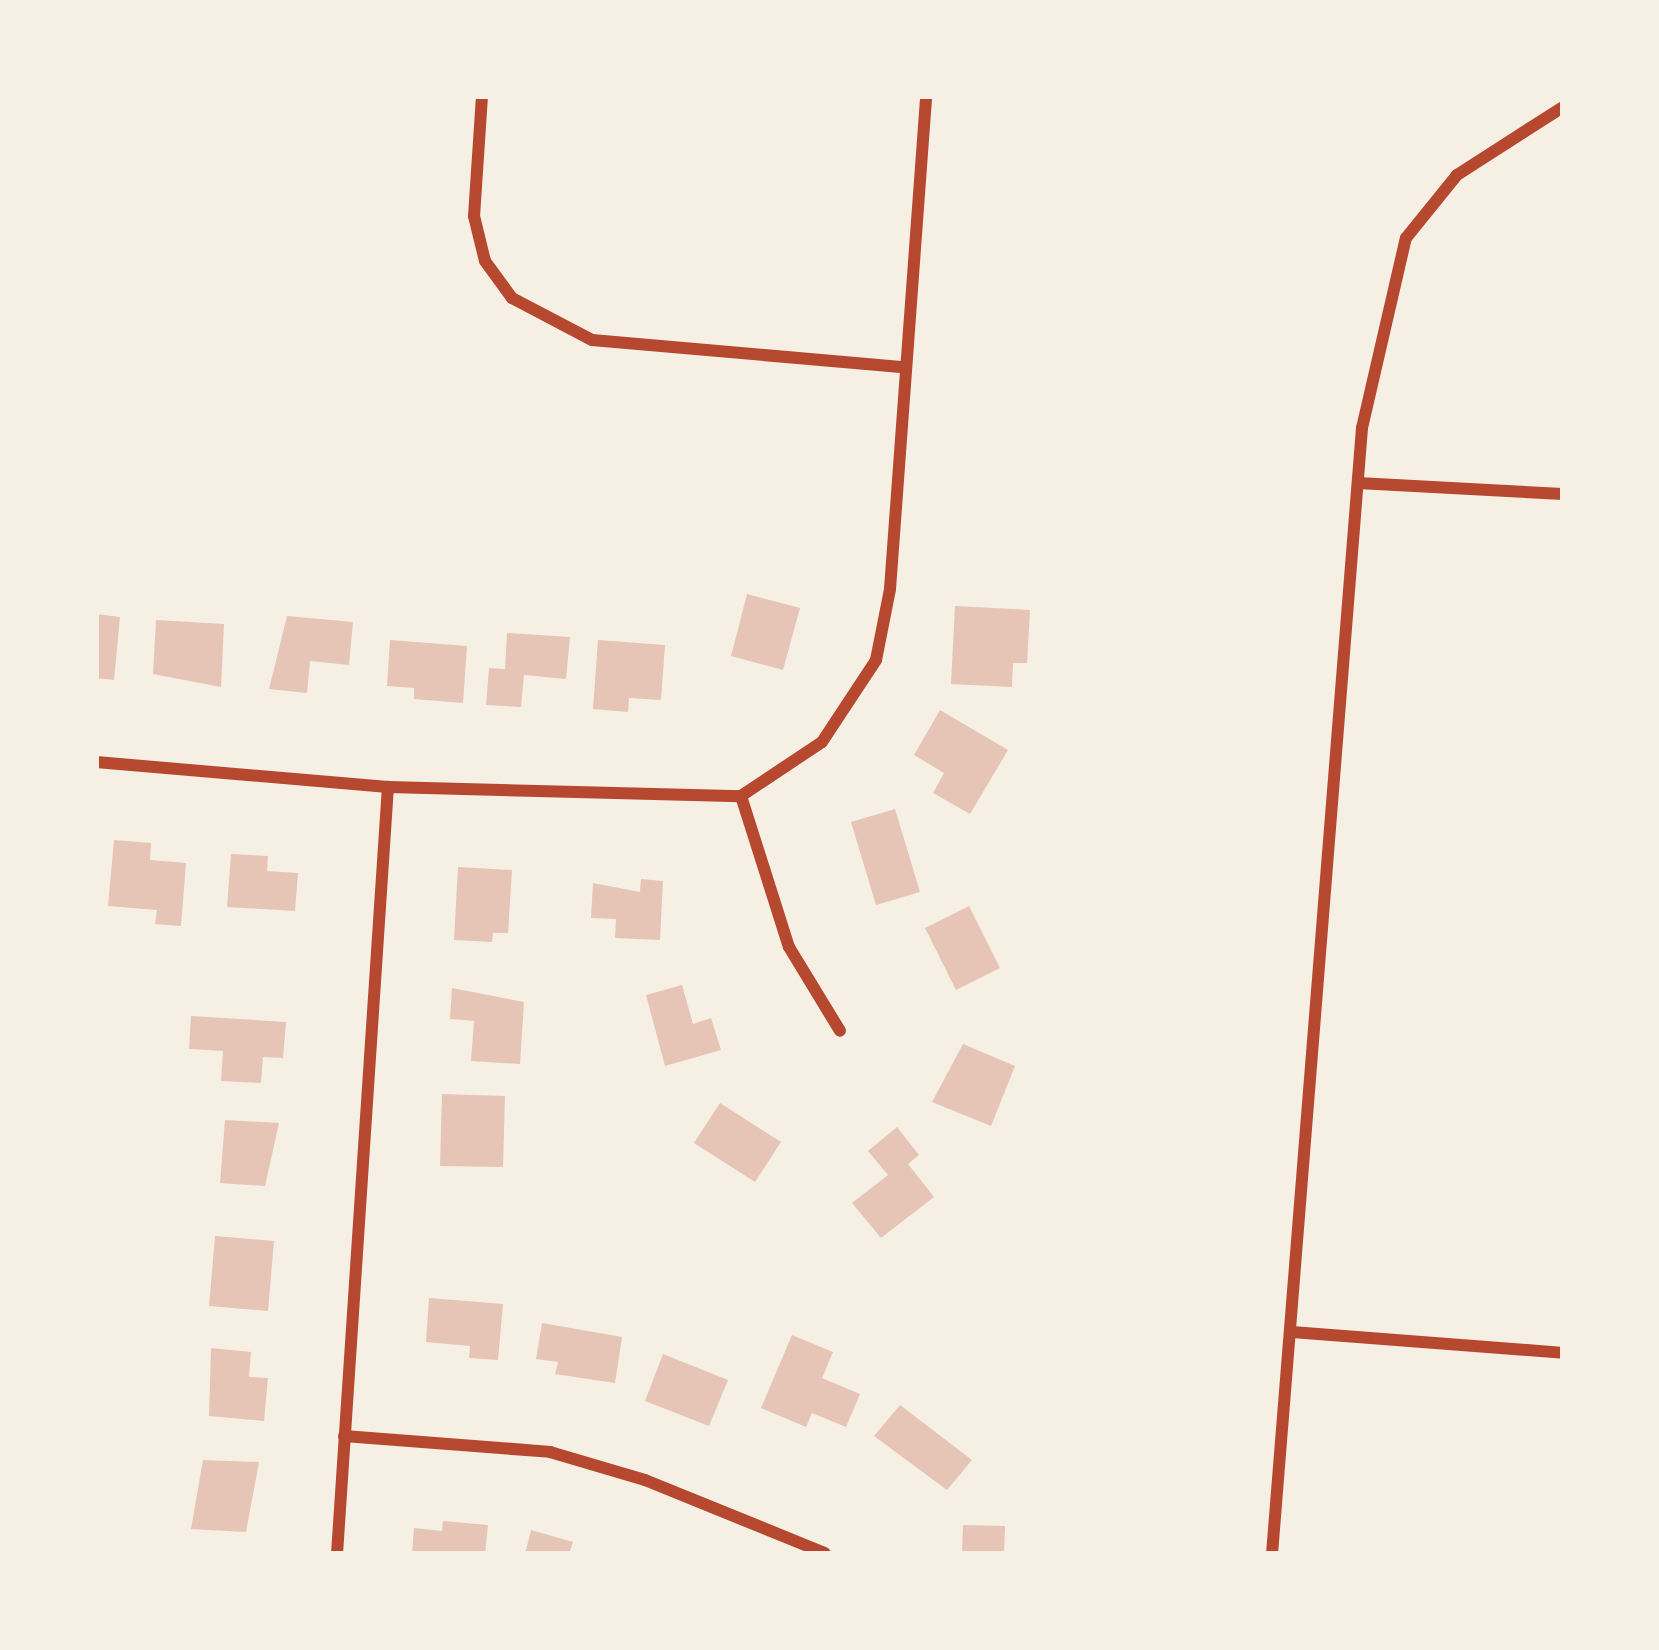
<!DOCTYPE html>
<html>
<head>
<meta charset="utf-8">
<style>
  body { margin:0 }
  #map { position:relative; width:1659px; height:1650px; overflow:hidden; background:#f6efe4; font-family:Mulish,sans-serif }
  div>[style] { position:absolute }
  .building>* { inset:0; background:#e6c5b7 }
  .minor>* { height:12px; margin:-6px; padding:0 6px; transform-origin:6px; border-radius:6px; background:#b5482f }
  span { translate:-50% -50%; white-space:nowrap; text-align:center; line-height:1.15; -webkit-text-stroke:12px #f6efe4; paint-order:stroke }
  .frame { position:absolute; inset:0; border:99px solid #f6efe4; pointer-events:none }
</style>
</head>
<body>
<div id="map">
  <div class="building">
    <div style="clip-path:polygon(747px 594px,800px 608px,783px 670px,731px 656px)"></div>
    <div style="clip-path:polygon(955px 606px,1030px 610px,1027px 663px,1013px 663px,1012px 687px,951px 684px)"></div>
    <div style="clip-path:polygon(96px 614px,120px 617px,114px 680px,96px 678px)"></div>
    <div style="clip-path:polygon(287px 616px,353px 622px,349px 665px,310px 661px,307px 693px,269px 689px)"></div>
    <div style="clip-path:polygon(156px 620px,224px 624px,221px 687px,153px 674px)"></div>
    <div style="clip-path:polygon(507px 633px,570px 637px,566px 679px,524px 675px,521px 707px,486px 705px,489px 668px,505px 669px)"></div>
    <div style="clip-path:polygon(390px 640px,467px 646px,463px 703px,414px 699px,414px 688px,387px 686px)"></div>
    <div style="clip-path:polygon(598px 640px,665px 645px,661px 700px,629px 698px,628px 712px,593px 709px)"></div>
    <div style="clip-path:polygon(940px 710px,1008px 750px,970px 814px,933px 793px,944px 773px,914px 755px)"></div>
    <div style="clip-path:polygon(895px 809px,920px 892px,876px 905px,851px 822px)"></div>
    <div style="clip-path:polygon(114px 840px,151px 843px,150px 860px,186px 863px,181px 926px,155px 924px,157px 910px,108px 906px)"></div>
    <div style="clip-path:polygon(231px 854px,268px 856px,267px 871px,298px 873px,295px 911px,227px 907px)"></div>
    <div style="clip-path:polygon(458px 867px,512px 870px,508px 933px,493px 933px,492px 942px,454px 940px)"></div>
    <div style="clip-path:polygon(641px 879px,663px 881px,660px 940px,615px 938px,616px 919px,591px 918px,593px 883px,640px 892px)"></div>
    <div style="clip-path:polygon(969px 906px,1000px 968px,956px 990px,925px 928px)"></div>
    <div style="clip-path:polygon(682px 985px,693px 1024px,711px 1018px,721px 1050px,665px 1066px,646px 995px)"></div>
    <div style="clip-path:polygon(452px 988px,524px 1002px,520px 1064px,471px 1061px,474px 1021px,450px 1019px)"></div>
    <div style="clip-path:polygon(191px 1016px,286px 1022px,283px 1058px,263px 1057px,261px 1083px,221px 1081px,223px 1051px,189px 1049px)"></div>
    <div style="clip-path:polygon(963px 1044px,1015px 1066px,991px 1126px,932px 1102px)"></div>
    <div style="clip-path:polygon(442px 1094px,505px 1096px,503px 1167px,440px 1166px)"></div>
    <div style="clip-path:polygon(720px 1103px,781px 1142px,755px 1182px,694px 1143px)"></div>
    <div style="clip-path:polygon(225px 1120px,279px 1123px,265px 1186px,220px 1183px)"></div>
    <div style="clip-path:polygon(897px 1127px,919px 1155px,908px 1164px,934px 1197px,881px 1238px,852px 1203px,888px 1175px,868px 1151px)"></div>
    <div style="clip-path:polygon(215px 1236px,274px 1241px,268px 1311px,209px 1306px)"></div>
    <div style="clip-path:polygon(429px 1298px,503px 1304px,498px 1360px,469px 1358px,470px 1346px,426px 1342px)"></div>
    <div style="clip-path:polygon(542px 1323px,622px 1337px,615px 1383px,555px 1374px,558px 1362px,536px 1359px)"></div>
    <div style="clip-path:polygon(792px 1335px,833px 1352px,822px 1378px,860px 1394px,846px 1427px,812px 1413px,806px 1427px,761px 1408px)"></div>
    <div style="clip-path:polygon(211px 1348px,251px 1352px,249px 1377px,268px 1378px,264px 1421px,209px 1416px)"></div>
    <div style="clip-path:polygon(663px 1354px,728px 1380px,709px 1426px,645px 1401px)"></div>
    <div style="clip-path:polygon(900px 1405px,972px 1460px,947px 1490px,874px 1436px)"></div>
    <div style="clip-path:polygon(203px 1460px,259px 1462px,246px 1532px,191px 1529px)"></div>
    <div style="clip-path:polygon(443px 1521px,488px 1525px,485px 1554px,412px 1554px,414px 1528px,442px 1531px)"></div>
    <div style="clip-path:polygon(963px 1525px,1005px 1526px,1004px 1554px,962px 1554px)"></div>
    <div style="clip-path:polygon(531px 1530px,573px 1542px,569px 1554px,525px 1554px)"></div>
  </div>
  <div class="minor">
    <div style="left:482px;top:96px;width:120px;rotate:93.8deg"></div>
    <div style="left:474px;top:216px;width:46px;rotate:76.3deg"></div>
    <div style="left:485px;top:261px;width:46px;rotate:53.9deg"></div>
    <div style="left:512px;top:298px;width:90px;rotate:27.7deg"></div>
    <div style="left:592px;top:340px;width:310px;rotate:5deg"></div>
    <div style="left:1358px;top:483px;width:205px;rotate:3.1deg"></div>
    <div style="left:96px;top:762px;width:293px;rotate:4.9deg"></div>
    <div style="left:388px;top:787px;width:353px;rotate:1.5deg"></div>
    <div style="left:741px;top:796px;width:97px;rotate:-33.7deg"></div>
    <div style="left:822px;top:742px;width:98px;rotate:-56.6deg"></div>
    <div style="left:876px;top:660px;width:72px;rotate:-78.8deg"></div>
    <div style="left:890px;top:589px;width:494px;rotate:-85.8deg"></div>
    <div style="left:741px;top:796px;width:158px;rotate:72.4deg"></div>
    <div style="left:789px;top:947px;width:98px;rotate:58.7deg"></div>
    <div style="left:1292px;top:1332px;width:272px;rotate:4.4deg"></div>
    <div style="left:344px;top:1436px;width:207px;rotate:4.4deg"></div>
    <div style="left:550px;top:1452px;width:99px;rotate:16.4deg"></div>
    <div style="left:645px;top:1480px;width:194px;rotate:22.1deg"></div>
    <div style="left:337px;top:1554px;width:769px;rotate:-86.2deg"></div>
    <div style="left:1272px;top:1554px;width:1130px;rotate:-85.43deg"></div>
    <div style="left:1362px;top:428px;width:195px;rotate:-77deg"></div>
    <div style="left:1406px;top:238px;width:81px;rotate:-51deg"></div>
    <div style="left:1457px;top:175px;width:126px;rotate:-32.7deg"></div>
  </div>
  <div class="frame"></div>
</div>
</body>
</html>
